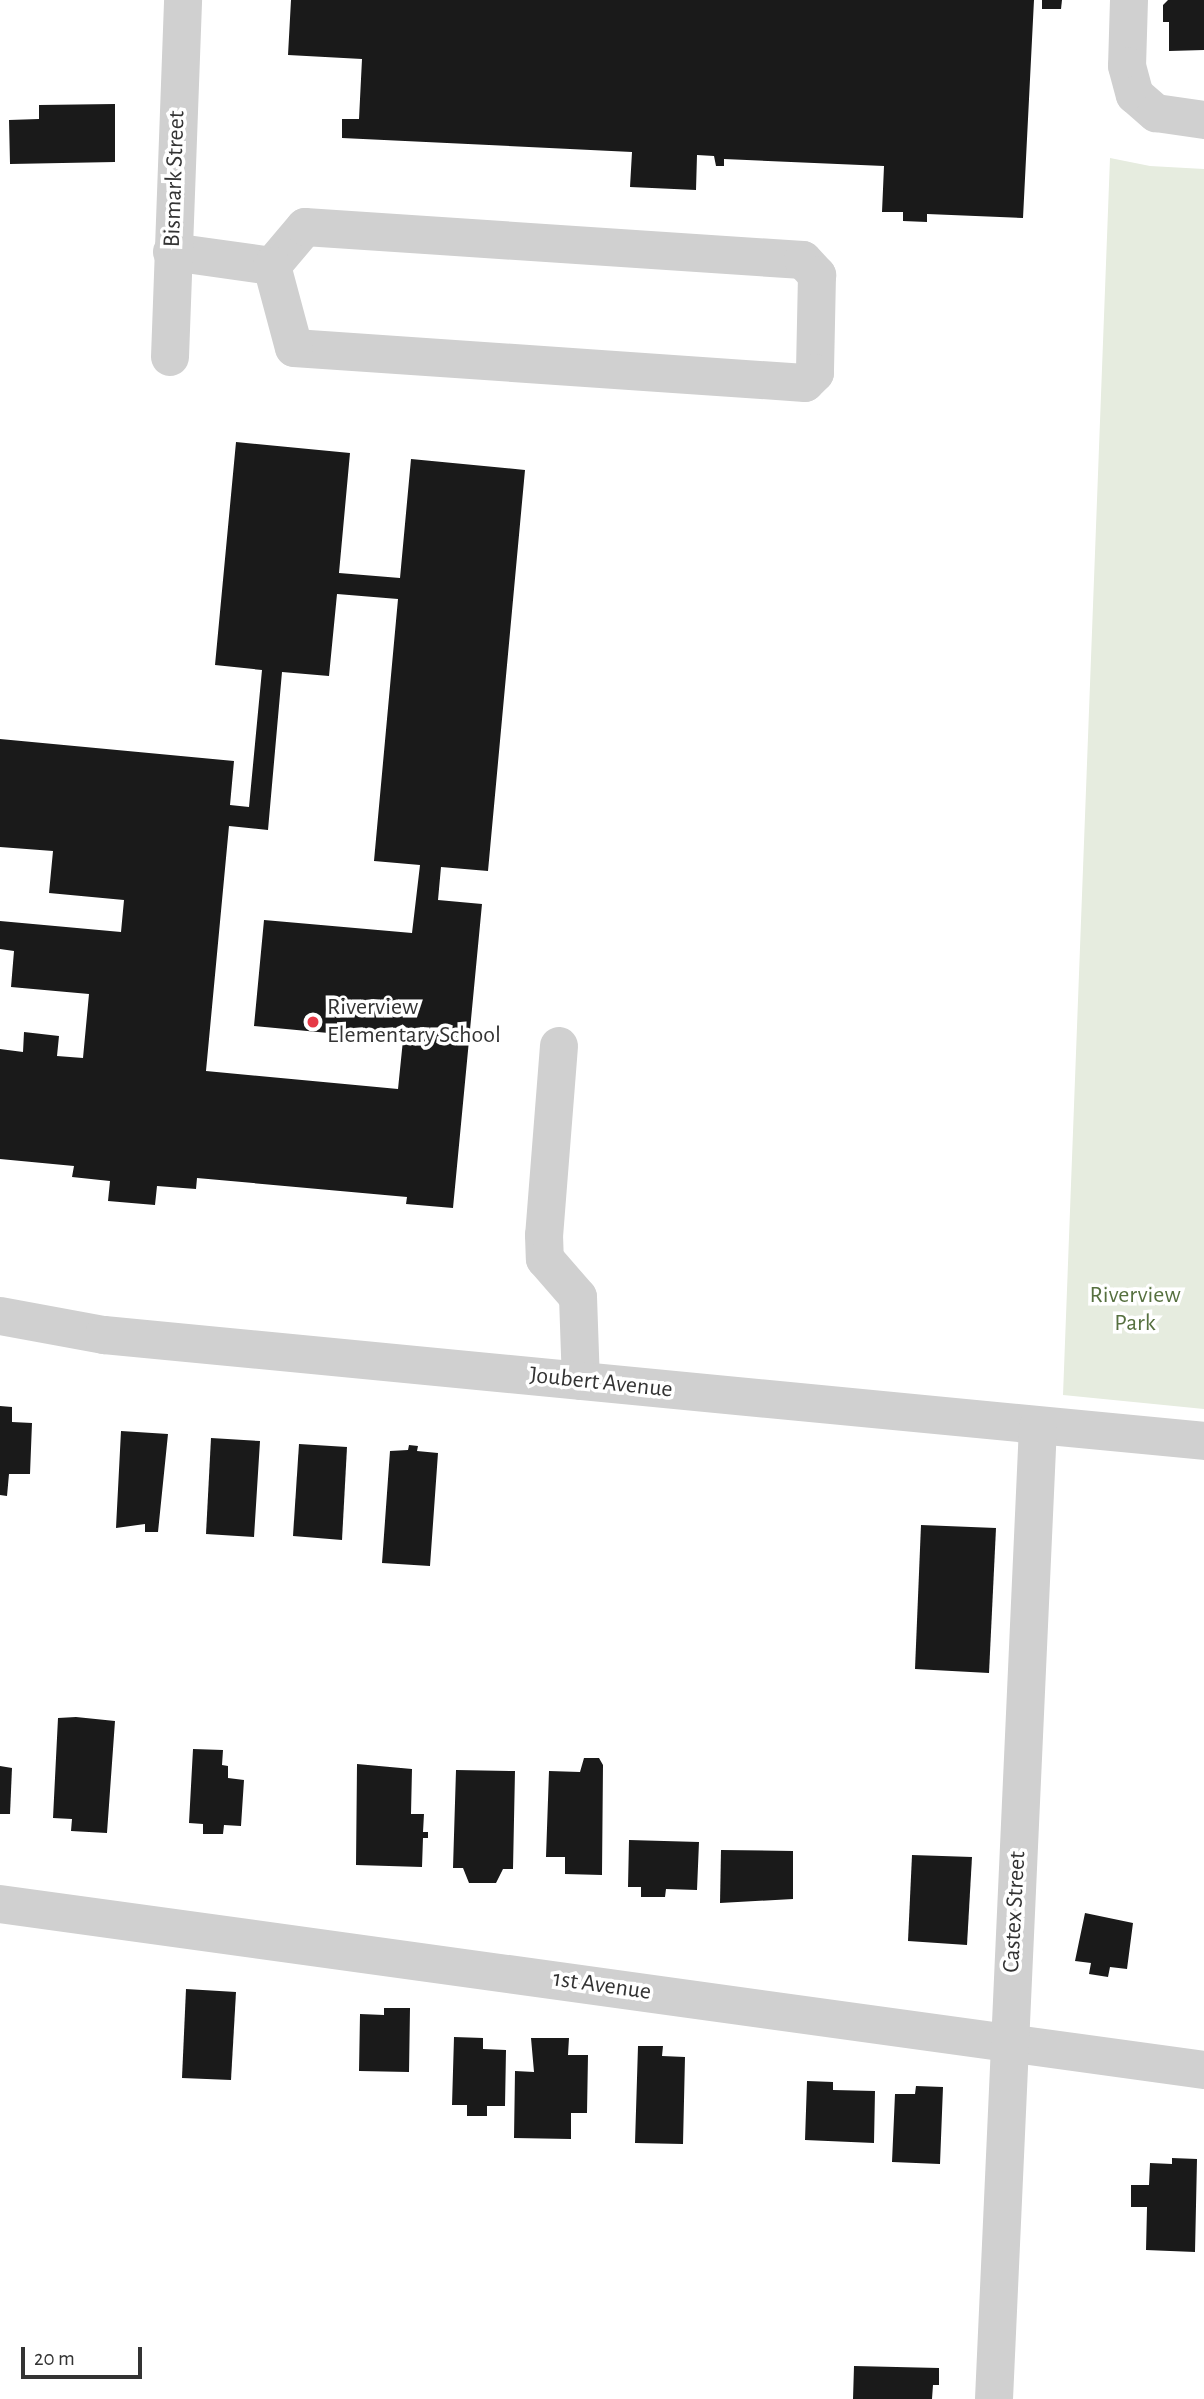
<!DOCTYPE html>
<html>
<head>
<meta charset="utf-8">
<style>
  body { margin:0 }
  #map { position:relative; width:1204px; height:2399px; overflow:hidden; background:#fff; font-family:"Alegreya Sans",sans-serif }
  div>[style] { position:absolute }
  .green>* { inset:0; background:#e6ecdf }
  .building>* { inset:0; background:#1a1a1a }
  .minor>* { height:38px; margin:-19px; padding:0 19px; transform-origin:19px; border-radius:19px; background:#d0d0d0 }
  .dots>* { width:19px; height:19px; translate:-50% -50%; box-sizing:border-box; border:4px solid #fff; border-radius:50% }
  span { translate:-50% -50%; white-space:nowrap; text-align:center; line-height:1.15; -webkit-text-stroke:7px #fff; paint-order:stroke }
  .street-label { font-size:24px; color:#333 }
  .poi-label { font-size:24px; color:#333 }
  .left { translate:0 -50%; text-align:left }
  .park-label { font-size:24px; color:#56703f }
  .scale { position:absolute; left:21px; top:2347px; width:121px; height:32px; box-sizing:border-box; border:4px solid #333; border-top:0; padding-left:9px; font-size:21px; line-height:24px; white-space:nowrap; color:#333; -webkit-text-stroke:5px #fff; paint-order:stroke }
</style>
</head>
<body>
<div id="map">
  <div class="green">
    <div style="clip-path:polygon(1110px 158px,1150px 166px,1204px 169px,1204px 1409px,1063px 1395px)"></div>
  </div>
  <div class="building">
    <div style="clip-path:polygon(291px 0,1034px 0,1023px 218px,927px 214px,927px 222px,903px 221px,903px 212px,882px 212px,884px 166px,724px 159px,724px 166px,716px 166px,714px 156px,697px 155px,696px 190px,630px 187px,632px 152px,342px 138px,342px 119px,359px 119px,362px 59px,288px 55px)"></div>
    <div style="clip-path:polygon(1042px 0,1062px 0,1061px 9px,1042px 9px)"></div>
    <div style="clip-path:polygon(1168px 0,1204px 0,1204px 50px,1169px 51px,1169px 22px,1163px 22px,1163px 5px)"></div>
    <div style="clip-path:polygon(115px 104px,115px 162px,10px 164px,9px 120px,39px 119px,39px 105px)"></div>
    <div style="clip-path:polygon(evenodd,236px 442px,350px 453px,339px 573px,400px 578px,411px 459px,525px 470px,488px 871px,441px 867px,438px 900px,482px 904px,453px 1208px,406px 1204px,407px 1197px,197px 1178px,196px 1189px,157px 1186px,155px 1205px,108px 1201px,110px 1181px,72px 1177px,74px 1166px,0 1159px,0 1049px,23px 1052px,24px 1032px,59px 1036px,57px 1056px,83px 1058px,89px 994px,11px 987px,14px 951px,0 949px,0 921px,121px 932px,124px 900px,49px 893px,53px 851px,0 847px,0 739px,234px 761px,230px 805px,249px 807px,262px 670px,215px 665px,236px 442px,337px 594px,398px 599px,374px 861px,420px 865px,412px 933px,264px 920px,254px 1026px,403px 1040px,398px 1089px,206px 1071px,229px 826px,268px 830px,282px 672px,329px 676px,337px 594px)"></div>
    <div style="clip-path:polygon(0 1406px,12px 1407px,12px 1422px,32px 1423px,30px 1474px,9px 1474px,7px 1496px,0 1495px)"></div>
    <div style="clip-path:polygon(121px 1431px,168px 1434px,158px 1532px,145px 1532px,145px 1524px,116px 1528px)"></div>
    <div style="clip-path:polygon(211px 1438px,260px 1441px,254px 1537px,206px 1534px)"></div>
    <div style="clip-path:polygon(299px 1444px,347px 1447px,342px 1540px,293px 1536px)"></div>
    <div style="clip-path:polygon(409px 1445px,418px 1446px,417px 1451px,438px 1453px,430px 1566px,382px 1563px,390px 1451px,408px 1450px)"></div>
    <div style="clip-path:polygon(921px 1525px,996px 1528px,989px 1673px,915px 1669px)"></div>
    <div style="clip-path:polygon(76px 1717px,115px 1721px,107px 1833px,71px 1831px,72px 1819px,53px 1818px,58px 1718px)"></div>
    <div style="clip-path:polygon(193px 1749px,223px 1750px,222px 1765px,228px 1766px,228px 1778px,244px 1780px,241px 1826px,224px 1825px,223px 1834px,203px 1834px,203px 1824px,189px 1823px)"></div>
    <div style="clip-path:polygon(584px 1758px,599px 1758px,603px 1765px,602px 1875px,565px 1874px,565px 1857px,546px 1857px,549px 1771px,580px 1772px)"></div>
    <div style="clip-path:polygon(357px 1764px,412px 1769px,411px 1814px,424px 1814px,423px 1832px,428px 1832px,428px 1838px,423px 1838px,422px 1867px,356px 1865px)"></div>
    <div style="clip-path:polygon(0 1766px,12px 1768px,10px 1814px,0 1814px)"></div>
    <div style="clip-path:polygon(456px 1770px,515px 1771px,513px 1869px,503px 1869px,496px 1883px,469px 1883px,463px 1868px,453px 1868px)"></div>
    <div style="clip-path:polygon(629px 1840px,699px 1842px,697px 1890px,666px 1889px,665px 1897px,641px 1897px,641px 1887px,628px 1887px)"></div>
    <div style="clip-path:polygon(721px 1850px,793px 1851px,793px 1899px,720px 1903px)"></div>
    <div style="clip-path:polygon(912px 1855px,972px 1857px,967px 1945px,908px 1941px)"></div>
    <div style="clip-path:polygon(1085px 1913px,1133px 1923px,1127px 1969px,1110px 1967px,1108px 1977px,1089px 1974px,1091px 1963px,1075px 1961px)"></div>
    <div style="clip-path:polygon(186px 1989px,236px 1992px,231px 2080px,182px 2078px)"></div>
    <div style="clip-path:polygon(384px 2008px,410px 2008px,409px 2072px,359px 2071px,360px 2014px,384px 2015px)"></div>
    <div style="clip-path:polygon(454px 2037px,483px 2038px,483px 2049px,506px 2050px,505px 2106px,487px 2106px,487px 2116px,467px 2116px,467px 2105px,452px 2105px)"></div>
    <div style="clip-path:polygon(531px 2038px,569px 2038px,568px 2055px,588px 2055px,587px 2113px,571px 2113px,571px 2139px,514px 2138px,515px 2071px,534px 2072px)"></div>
    <div style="clip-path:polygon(638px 2046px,663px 2046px,662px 2056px,685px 2057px,683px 2144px,635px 2143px)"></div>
    <div style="clip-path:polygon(807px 2081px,833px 2082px,833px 2090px,875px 2091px,874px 2143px,805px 2140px)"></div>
    <div style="clip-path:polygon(916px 2086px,943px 2087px,940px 2164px,892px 2162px,895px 2094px,915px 2094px)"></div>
    <div style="clip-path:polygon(1172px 2158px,1197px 2159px,1195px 2252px,1146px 2250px,1147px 2207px,1131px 2207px,1131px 2185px,1149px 2185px,1150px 2163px,1172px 2164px)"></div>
    <div style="clip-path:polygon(854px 2366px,939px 2368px,939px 2385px,933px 2385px,932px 2399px,853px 2399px)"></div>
  </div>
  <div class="minor">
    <div style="left:1129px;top:0;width:66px;rotate:91.7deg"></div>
    <div style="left:1127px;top:66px;width:30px;rotate:75deg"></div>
    <div style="left:1135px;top:95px;width:28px;rotate:41deg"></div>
    <div style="left:1156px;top:113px;width:49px;rotate:8.3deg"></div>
    <div style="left:172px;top:252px;width:101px;rotate:8deg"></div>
    <div style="left:272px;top:266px;width:51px;rotate:-49.8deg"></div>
    <div style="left:305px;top:227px;width:499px;rotate:3.8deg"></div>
    <div style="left:803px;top:260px;width:21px;rotate:47deg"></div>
    <div style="left:817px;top:275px;width:98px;rotate:91.2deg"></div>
    <div style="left:815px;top:373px;width:14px;rotate:135deg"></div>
    <div style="left:805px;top:383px;width:512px;rotate:-176.08deg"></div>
    <div style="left:294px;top:348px;width:85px;rotate:-105deg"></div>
    <div style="left:170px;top:357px;width:357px;rotate:-87.9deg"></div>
    <div style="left:559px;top:1046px;width:190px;rotate:94.5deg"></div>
    <div style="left:544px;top:1235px;width:24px;rotate:88deg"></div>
    <div style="left:545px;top:1259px;width:50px;rotate:49deg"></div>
    <div style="left:578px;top:1297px;width:84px;rotate:88deg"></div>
    <div style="left:0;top:1316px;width:106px;rotate:10.4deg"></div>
    <div style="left:104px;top:1335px;width:1105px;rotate:5.5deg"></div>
    <div style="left:0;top:1904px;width:1215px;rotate:7.85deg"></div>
    <div style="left:994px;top:2399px;width:974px;rotate:-87.41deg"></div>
  </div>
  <div class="dots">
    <div style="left:313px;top:1022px;background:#e63946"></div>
  </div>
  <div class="street-label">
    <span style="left:175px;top:179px;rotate:-88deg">Bismark Street</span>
    <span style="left:601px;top:1383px;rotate:6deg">Joubert Avenue</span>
    <span style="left:1015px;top:1912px;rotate:-87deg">Castex Street</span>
    <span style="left:602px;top:1986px;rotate:8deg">1st Avenue</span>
  </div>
  <div class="poi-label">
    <span class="left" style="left:327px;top:1022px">Riverview<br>Elementary School</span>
  </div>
  <div class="park-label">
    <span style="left:1135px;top:1310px">Riverview<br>Park</span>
  </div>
  <div class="scale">20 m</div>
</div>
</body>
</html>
